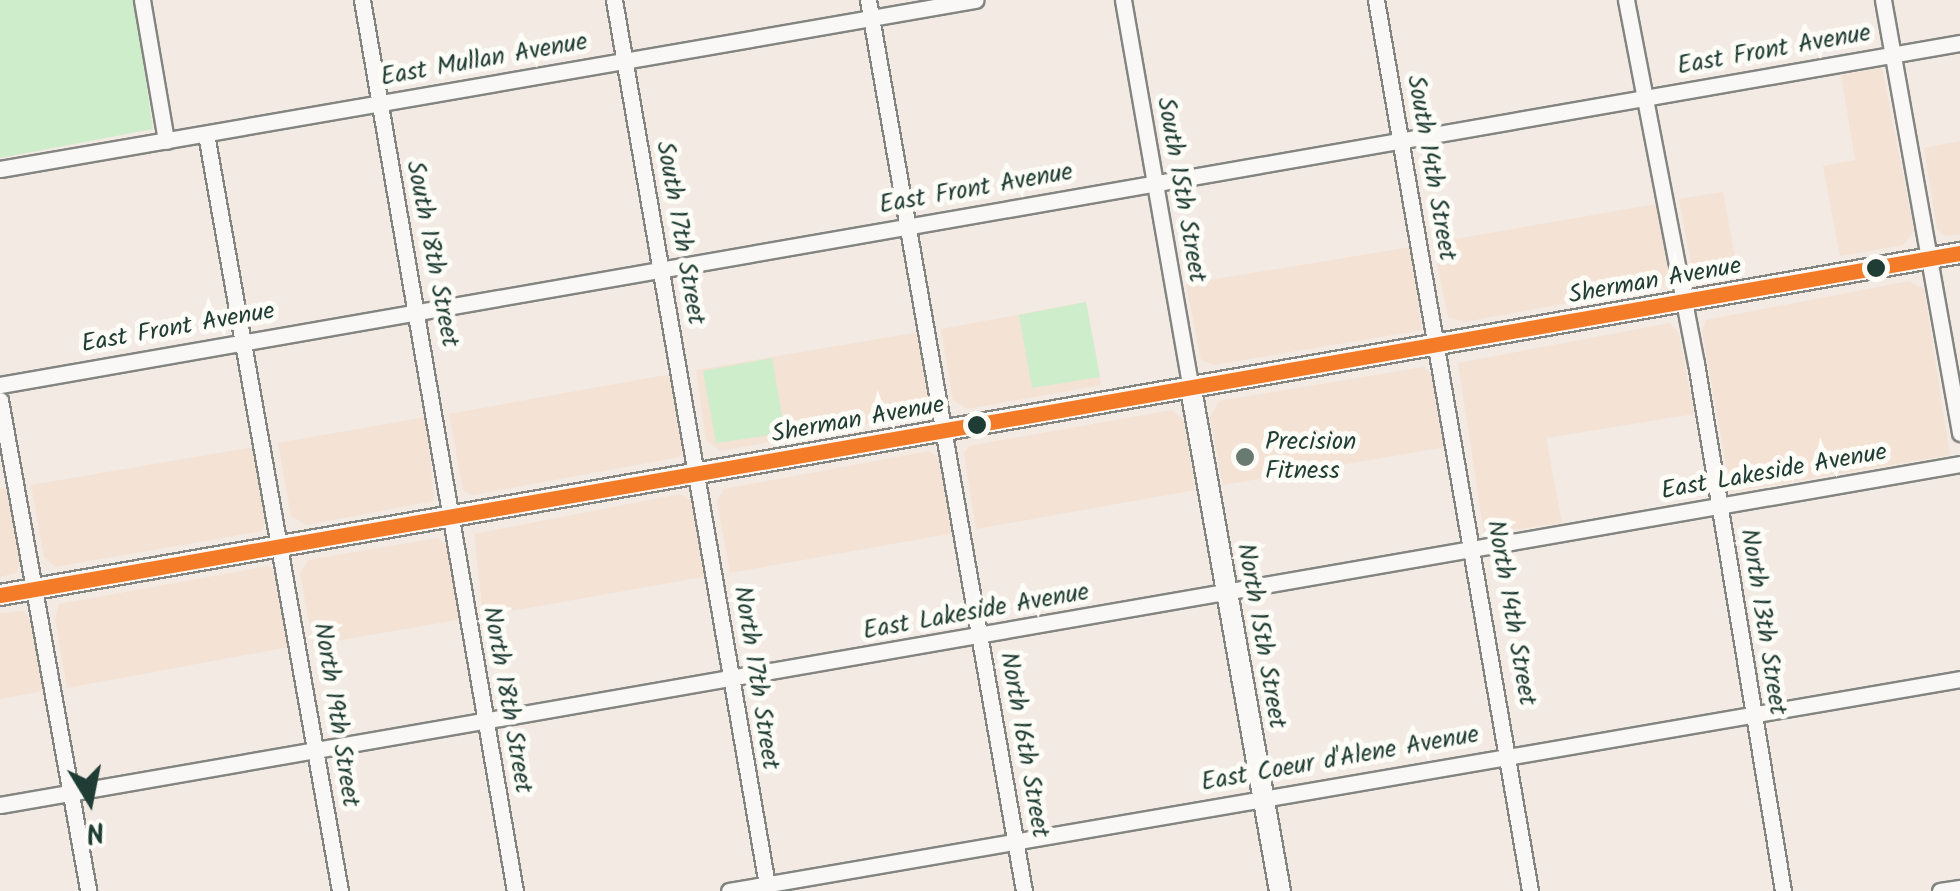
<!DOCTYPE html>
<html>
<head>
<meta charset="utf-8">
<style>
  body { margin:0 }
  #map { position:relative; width:1960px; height:891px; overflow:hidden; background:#f2eae3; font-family:Kalam,sans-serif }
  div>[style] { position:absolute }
  .built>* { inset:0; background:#f4e2d5 }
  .green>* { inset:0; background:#ceedca }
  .roads { filter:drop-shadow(2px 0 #838581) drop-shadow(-2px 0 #838581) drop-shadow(0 2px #838581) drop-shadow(0 -2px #838581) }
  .minor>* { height:15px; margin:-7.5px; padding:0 7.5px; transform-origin:7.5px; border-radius:7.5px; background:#faf8f6 }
  .major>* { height:20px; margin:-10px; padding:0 10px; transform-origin:10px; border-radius:10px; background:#faf8f6 }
  .bus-1>* { height:15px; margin:-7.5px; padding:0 7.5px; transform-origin:7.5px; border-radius:7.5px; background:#f47c28 }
  .dots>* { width:28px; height:28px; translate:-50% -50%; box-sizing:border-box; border:5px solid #fdfcf7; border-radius:50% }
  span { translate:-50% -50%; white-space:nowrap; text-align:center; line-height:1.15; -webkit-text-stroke:10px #fdfcf7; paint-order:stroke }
  .street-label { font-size:25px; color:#1f3d34 }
  .poi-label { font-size:25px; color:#1f3d34 }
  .left { translate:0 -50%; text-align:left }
  .north { position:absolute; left:40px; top:751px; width:100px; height:100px; -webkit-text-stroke:8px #fdfcf7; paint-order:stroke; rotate:170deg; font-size:28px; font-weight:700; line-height:40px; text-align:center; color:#1f3d34 }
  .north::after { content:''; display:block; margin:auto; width:35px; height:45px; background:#1f3d34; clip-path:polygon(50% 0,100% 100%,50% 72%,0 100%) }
</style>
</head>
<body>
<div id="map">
  <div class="built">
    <div style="clip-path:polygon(1882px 68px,1914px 231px,1903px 245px,1840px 256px,1823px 166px,1855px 160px,1841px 75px)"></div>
    <div style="clip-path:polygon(1960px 141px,1960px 234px,1945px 236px,1937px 229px,1924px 148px)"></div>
    <div style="clip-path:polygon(1723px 192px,1738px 274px,1700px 279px,1692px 269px,1679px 199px)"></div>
    <div style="clip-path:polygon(1656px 204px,1669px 276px,1662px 286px,1464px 322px,1448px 317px,1433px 243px)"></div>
    <div style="clip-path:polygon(1410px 247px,1422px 330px,1214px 365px,1201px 360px,1186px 284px)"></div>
    <div style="clip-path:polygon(1909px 281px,1924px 289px,1950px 455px,1731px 492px,1702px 331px,1706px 320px)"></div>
    <div style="clip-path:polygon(1086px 302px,1101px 385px,967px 409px,953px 400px,941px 329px)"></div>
    <div style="clip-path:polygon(1670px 323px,1679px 334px,1694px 414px,1546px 438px,1562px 523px,1484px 534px,1458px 363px)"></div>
    <div style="clip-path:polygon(919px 332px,931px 401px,927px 413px,720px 451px,706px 440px,696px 370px)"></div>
    <div style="clip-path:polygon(1424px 367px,1434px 377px,1446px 447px,1223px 485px,1210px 417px,1219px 401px)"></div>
    <div style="clip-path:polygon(671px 374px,684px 447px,680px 457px,473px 495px,463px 490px,449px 414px)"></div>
    <div style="clip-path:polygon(1172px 410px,1184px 421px,1195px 490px,976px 529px,964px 453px,969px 446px)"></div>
    <div style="clip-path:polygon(426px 417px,434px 501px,306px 525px,291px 516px,278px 443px)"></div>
    <div style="clip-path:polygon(254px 447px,266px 519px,262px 531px,55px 567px,44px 557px,31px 485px)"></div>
    <div style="clip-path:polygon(929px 451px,941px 459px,954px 533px,730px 573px,717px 501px,724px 489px)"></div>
    <div style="clip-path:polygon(9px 488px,20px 565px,16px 573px,0 577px,0 489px)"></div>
    <div style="clip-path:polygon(680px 494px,696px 503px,708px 576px,483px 616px,474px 534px)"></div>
    <div style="clip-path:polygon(437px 538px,449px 547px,462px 619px,313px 645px,300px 573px,308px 560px)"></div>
    <div style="clip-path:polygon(268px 566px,276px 573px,289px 647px,67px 688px,55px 618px,59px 604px)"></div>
    <div style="clip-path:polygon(23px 611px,31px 621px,43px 691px,0 699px,0 613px)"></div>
  </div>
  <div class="green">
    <div style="clip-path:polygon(0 0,134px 0,153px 129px,0 158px)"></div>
    <div style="clip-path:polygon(1086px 302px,1100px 377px,1032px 388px,1019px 315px)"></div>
    <div style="clip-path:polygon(772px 358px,785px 433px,716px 443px,703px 371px)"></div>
  </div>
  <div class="roads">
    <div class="minor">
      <div style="left:142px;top:0;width:143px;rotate:80.3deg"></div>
      <div style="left:362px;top:0;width:904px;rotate:80.26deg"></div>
      <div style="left:614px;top:0;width:904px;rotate:80.19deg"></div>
      <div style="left:868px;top:0;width:905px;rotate:80.07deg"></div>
      <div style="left:1123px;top:0;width:395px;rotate:80.1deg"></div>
      <div style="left:1376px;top:0;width:904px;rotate:80.19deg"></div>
      <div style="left:1626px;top:0;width:370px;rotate:79.1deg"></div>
      <div style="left:1696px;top:363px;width:535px;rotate:80.64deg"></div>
      <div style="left:1883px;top:0;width:440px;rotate:79.9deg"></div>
      <div style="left:206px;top:134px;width:769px;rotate:79.96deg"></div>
      <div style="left:0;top:169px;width:990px;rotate:-9.83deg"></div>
      <div style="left:0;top:385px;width:1990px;rotate:-9.9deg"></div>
      <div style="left:0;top:400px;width:499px;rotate:79.8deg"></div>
      <div style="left:0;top:805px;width:1989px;rotate:-9.87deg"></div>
      <div style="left:729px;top:891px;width:1249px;rotate:-9.77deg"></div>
      <div style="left:1940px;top:891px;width:20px;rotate:-9deg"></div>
    </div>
    <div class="major">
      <div style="left:1191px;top:389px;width:510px;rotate:79.95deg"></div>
      <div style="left:0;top:595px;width:1990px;rotate:-9.9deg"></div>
    </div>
  </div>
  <div class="bus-1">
    <div style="left:0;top:595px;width:1990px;rotate:-9.9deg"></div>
  </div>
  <div class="dots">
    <div style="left:1876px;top:268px;background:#1f3d34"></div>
    <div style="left:977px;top:425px;background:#1f3d34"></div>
    <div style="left:1245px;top:457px;background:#697a71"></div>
  </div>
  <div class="street-label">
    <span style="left:1774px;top:50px;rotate:-10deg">East Front Avenue</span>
    <span style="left:484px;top:60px;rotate:-10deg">East Mullan Avenue</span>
    <span style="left:1431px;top:168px;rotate:80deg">South 14th Street</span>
    <span style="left:976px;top:189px;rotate:-10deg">East Front Avenue</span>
    <span style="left:1181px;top:190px;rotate:80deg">South 15th Street</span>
    <span style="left:680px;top:233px;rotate:80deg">South 17th Street</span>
    <span style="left:432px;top:254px;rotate:79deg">South 18th Street</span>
    <span style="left:1655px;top:281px;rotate:-10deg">Sherman Avenue</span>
    <span style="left:178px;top:328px;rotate:-10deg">East Front Avenue</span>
    <span style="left:858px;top:420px;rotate:-10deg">Sherman Avenue</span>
    <span style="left:1774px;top:472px;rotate:-10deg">East Lakeside Avenue</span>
    <span style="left:976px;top:612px;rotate:-10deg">East Lakeside Avenue</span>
    <span style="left:1511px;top:613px;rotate:80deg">North 14th Street</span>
    <span style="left:1763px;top:622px;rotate:81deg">North 13th Street</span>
    <span style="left:1261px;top:636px;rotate:80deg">North 15th Street</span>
    <span style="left:756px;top:678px;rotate:81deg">North 17th Street</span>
    <span style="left:507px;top:700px;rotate:80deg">North 18th Street</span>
    <span style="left:336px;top:715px;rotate:81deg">North 19th Street</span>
    <span style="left:1024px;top:745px;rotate:80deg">North 16th Street</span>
    <span style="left:1340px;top:759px;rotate:-10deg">East Coeur d'Alene Avenue</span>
  </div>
  <div class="poi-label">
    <span class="left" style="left:1265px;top:457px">Precision<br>Fitness</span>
  </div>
  <div class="north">N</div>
</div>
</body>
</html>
